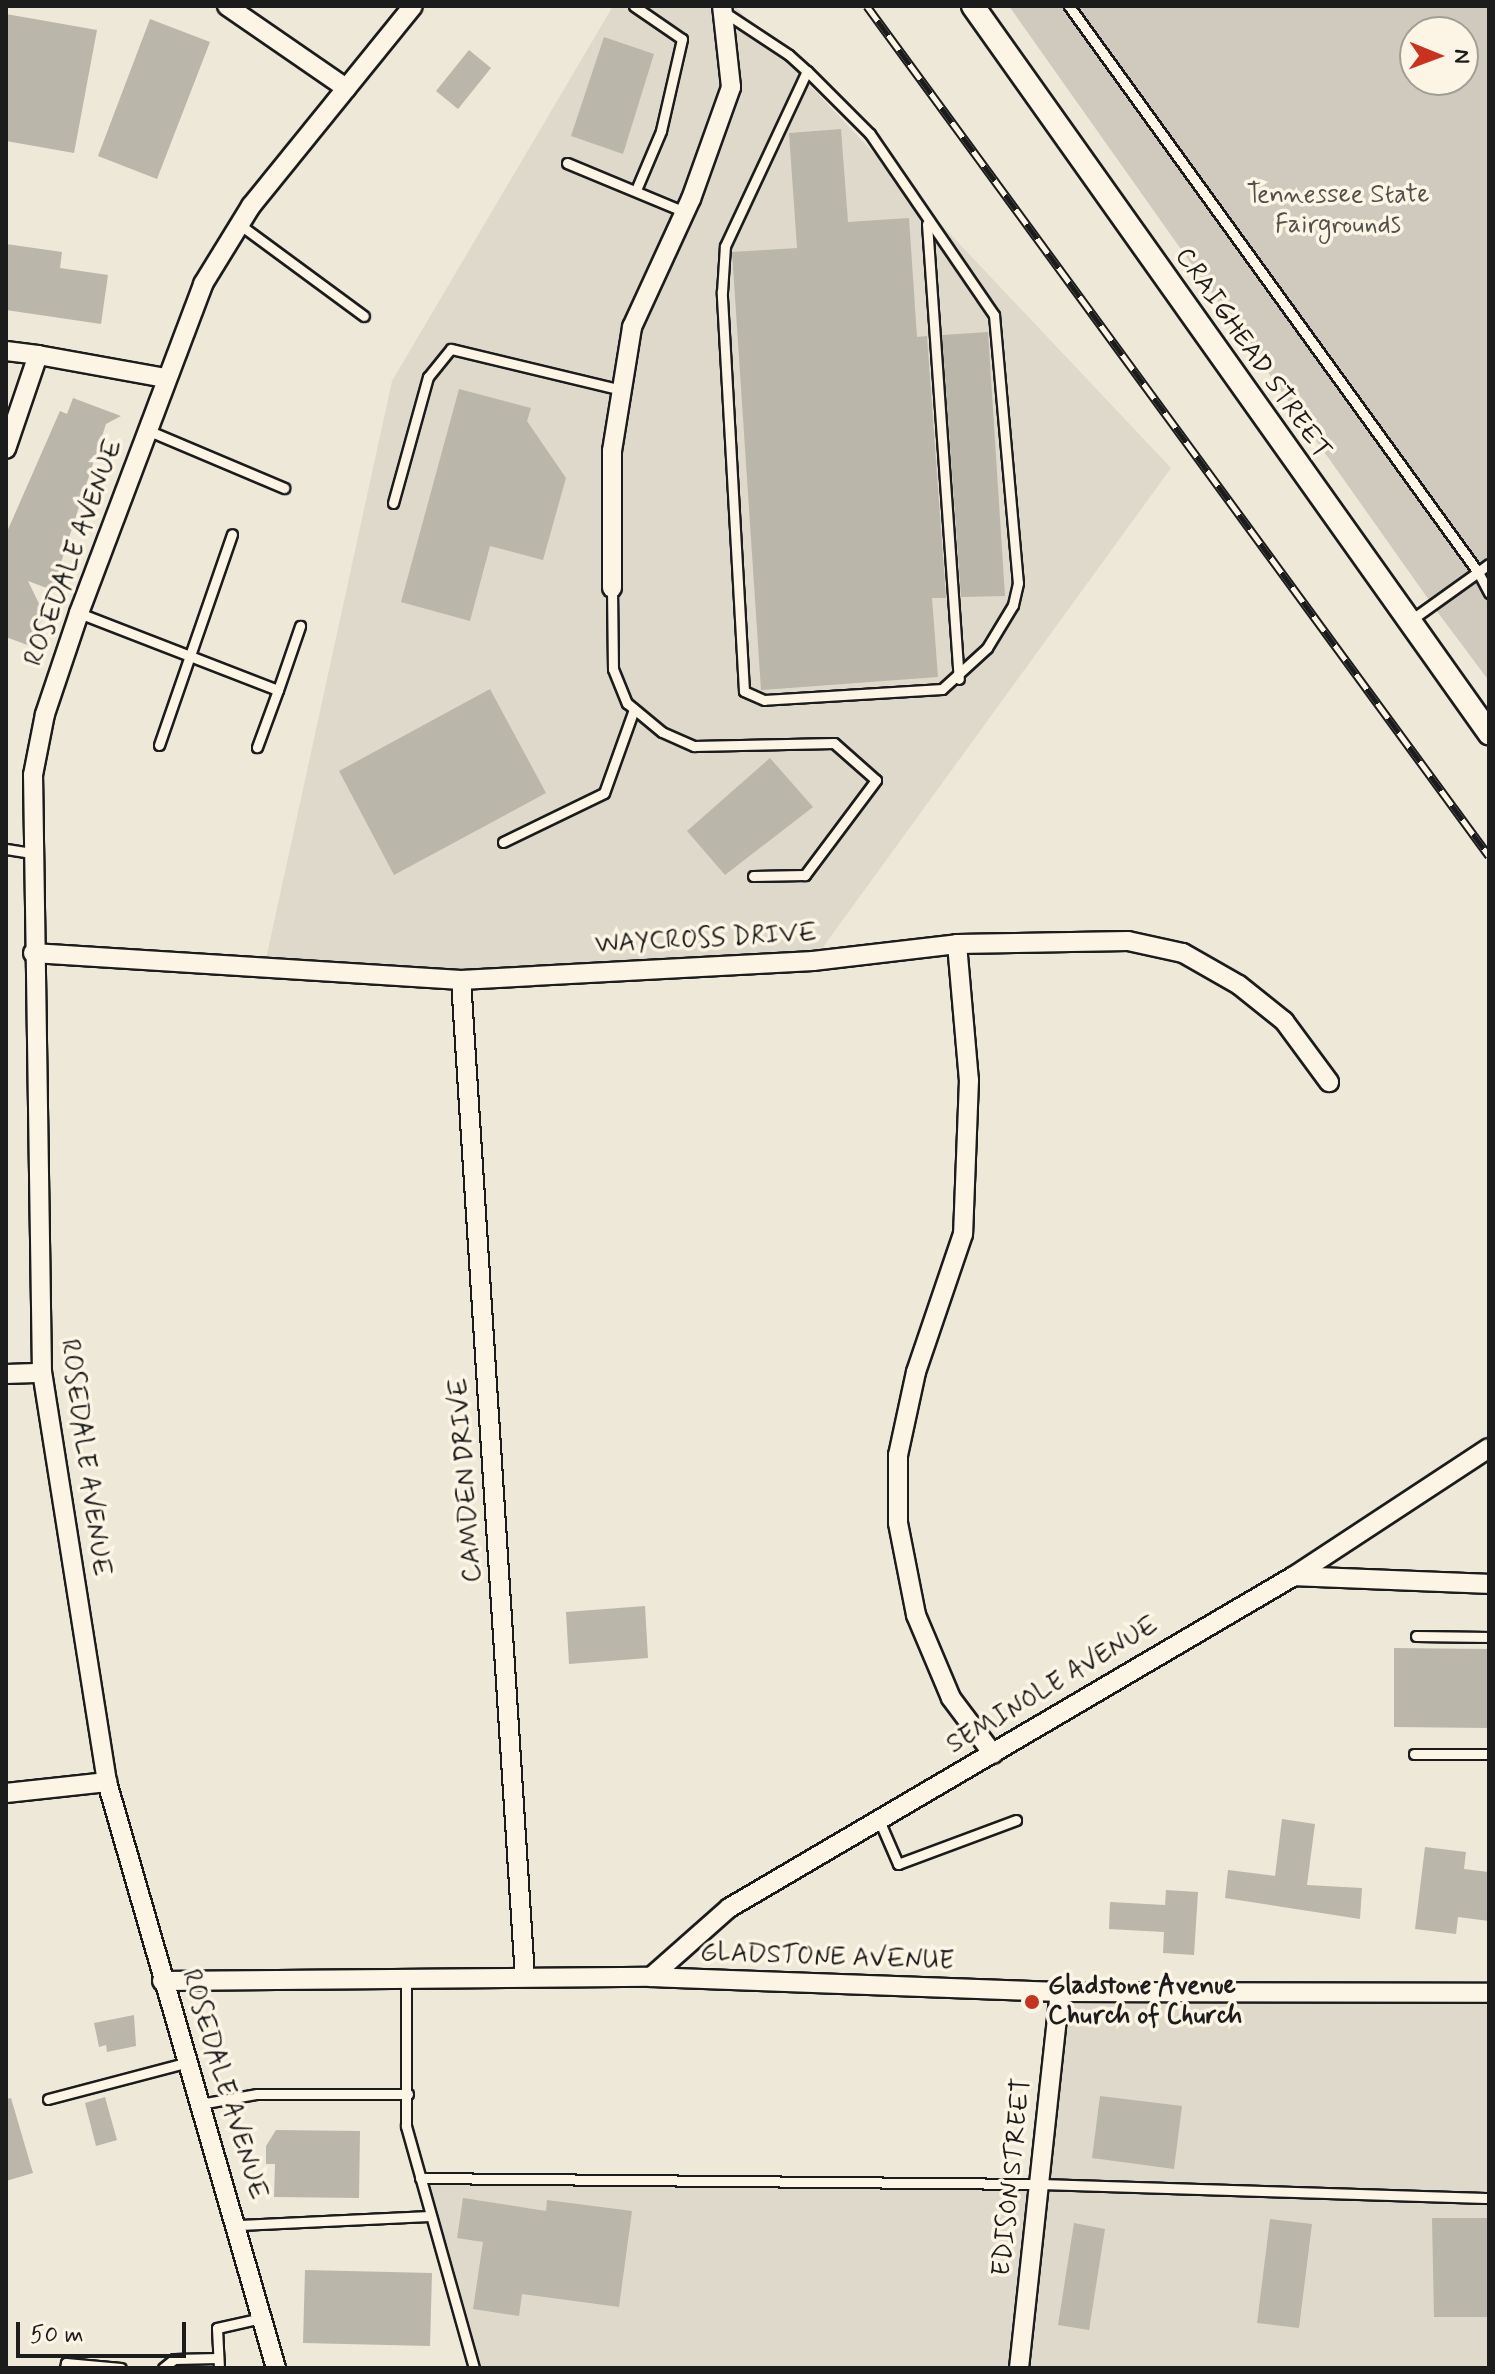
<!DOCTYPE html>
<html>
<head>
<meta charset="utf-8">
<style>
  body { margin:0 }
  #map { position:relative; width:1495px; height:2374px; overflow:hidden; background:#eee8d9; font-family:Mynerve,sans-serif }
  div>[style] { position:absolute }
  .built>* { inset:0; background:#ded9cb }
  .green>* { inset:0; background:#cfcabd }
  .building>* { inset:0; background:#bab6aa }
  .roads { filter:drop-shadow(2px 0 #1c1c1c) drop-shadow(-2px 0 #1c1c1c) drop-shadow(0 2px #1c1c1c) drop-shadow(0 -2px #1c1c1c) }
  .service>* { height:9px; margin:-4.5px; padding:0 4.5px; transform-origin:4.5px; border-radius:4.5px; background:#fcf5e5 }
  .minor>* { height:18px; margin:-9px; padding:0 9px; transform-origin:9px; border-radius:9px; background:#fcf5e5 }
  .tertiary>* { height:22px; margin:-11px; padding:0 11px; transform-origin:11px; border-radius:11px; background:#fcf5e5 }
  .rail>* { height:9px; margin-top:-4.5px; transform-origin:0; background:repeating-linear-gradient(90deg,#fcf5e5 0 18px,#1c1c1c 0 36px); box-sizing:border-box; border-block:2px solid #1c1c1c }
  .dots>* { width:22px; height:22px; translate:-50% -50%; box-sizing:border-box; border:4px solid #fcf5e5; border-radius:50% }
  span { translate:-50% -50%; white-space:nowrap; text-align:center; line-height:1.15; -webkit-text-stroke:7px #fcf5e5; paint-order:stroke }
  .park-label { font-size:26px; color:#52504c }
  .street-label { font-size:26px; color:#1c1c1c }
  .poi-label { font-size:26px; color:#1c1c1c; font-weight:700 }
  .left { translate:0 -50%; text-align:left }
  .frame { position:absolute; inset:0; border:8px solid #1c1c1c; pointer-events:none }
  .north { position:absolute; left:1399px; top:16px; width:80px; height:80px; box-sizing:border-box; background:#fcf5e5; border:2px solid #a29e95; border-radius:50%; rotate:91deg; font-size:22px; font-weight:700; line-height:32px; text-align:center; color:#1c1c1c }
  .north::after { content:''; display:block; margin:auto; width:28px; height:36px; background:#c8321e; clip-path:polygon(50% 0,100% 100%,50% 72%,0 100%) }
  .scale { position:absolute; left:16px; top:2322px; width:170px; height:36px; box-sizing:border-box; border:4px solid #1c1c1c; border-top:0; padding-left:10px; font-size:24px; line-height:28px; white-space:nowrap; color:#1c1c1c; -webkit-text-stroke:6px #fcf5e5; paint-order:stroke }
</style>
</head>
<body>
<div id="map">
  <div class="built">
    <div style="clip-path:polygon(613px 6px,735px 6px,1171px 468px,813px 961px,461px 980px,264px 968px,392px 381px)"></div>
    <div style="clip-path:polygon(1060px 1992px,1489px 1993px,1489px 2368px,474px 2368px,420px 2178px,1037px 2184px)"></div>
  </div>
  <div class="green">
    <div style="clip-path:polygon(evenodd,1009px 6px,1489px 6px,1489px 681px,1436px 610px,1009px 6px,1415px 32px,1463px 32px,1463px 80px,1415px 80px,1415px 32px)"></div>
  </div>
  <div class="building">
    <div style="clip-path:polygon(6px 14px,97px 30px,74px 153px,6px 141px)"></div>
    <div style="clip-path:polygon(150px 19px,210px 42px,157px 179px,98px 156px)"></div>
    <div style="clip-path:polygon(604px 37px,654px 54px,623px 154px,571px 136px)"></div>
    <div style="clip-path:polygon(469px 50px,491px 68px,458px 109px,436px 91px)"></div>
    <div style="clip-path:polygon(841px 129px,848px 222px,909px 218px,917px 337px,927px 336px,946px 598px,932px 598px,938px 677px,761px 690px,732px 252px,797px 248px,789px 133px)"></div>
    <div style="clip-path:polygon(6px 244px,62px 252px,60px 268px,108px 275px,101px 324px,6px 310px)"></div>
    <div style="clip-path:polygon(988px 332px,1005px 596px,961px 597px,942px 335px)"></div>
    <div style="clip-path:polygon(459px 389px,531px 408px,527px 421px,566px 478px,543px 560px,490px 546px,470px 621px,401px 602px)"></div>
    <div style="clip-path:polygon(73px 398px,121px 416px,106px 424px,52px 590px,28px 581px,45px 616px,33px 633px,38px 649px,6px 637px,6px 534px,60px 411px,67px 414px)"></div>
    <div style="clip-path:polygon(490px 689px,546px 793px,394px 875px,339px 771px)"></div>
    <div style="clip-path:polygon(770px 758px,813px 807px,725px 875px,687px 831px)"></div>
    <div style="clip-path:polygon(645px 1606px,648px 1658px,569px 1664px,566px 1612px)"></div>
    <div style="clip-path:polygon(1394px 1648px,1489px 1649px,1489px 1728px,1394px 1727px)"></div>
    <div style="clip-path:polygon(1282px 1819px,1315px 1824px,1307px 1885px,1362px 1888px,1360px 1919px,1225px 1898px,1228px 1870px,1275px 1876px)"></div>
    <div style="clip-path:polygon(1425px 1847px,1466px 1852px,1464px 1869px,1489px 1872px,1489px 1921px,1458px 1917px,1456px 1934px,1415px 1929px)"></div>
    <div style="clip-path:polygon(1166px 1890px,1198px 1892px,1194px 1955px,1163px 1953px,1164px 1932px,1109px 1929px,1110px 1902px,1165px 1905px)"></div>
    <div style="clip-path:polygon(134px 2015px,136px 2046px,107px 2052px,106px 2045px,99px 2047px,94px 2023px)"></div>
    <div style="clip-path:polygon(1100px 2096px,1182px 2106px,1174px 2169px,1092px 2158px)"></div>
    <div style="clip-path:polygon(105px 2097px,117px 2140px,96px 2146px,85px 2103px)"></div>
    <div style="clip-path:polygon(11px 2098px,33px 2173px,6px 2181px,6px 2099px)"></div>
    <div style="clip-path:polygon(276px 2130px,360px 2131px,359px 2198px,274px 2197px,275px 2164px,266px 2164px,266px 2146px)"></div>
    <div style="clip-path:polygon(463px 2198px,546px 2211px,547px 2200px,632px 2211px,619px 2307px,522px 2294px,519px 2316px,473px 2309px,483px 2242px,457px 2238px)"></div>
    <div style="clip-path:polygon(1432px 2218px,1489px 2218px,1489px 2317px,1434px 2317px)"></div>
    <div style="clip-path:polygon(1270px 2219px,1312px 2224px,1299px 2328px,1257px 2323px)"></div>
    <div style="clip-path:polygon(1074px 2223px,1105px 2229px,1089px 2330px,1058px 2325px)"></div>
    <div style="clip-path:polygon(305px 2270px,432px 2273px,430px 2346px,303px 2343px)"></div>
  </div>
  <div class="roads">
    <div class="service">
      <div style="left:634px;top:6px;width:58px;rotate:34.5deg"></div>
      <div style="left:682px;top:39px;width:94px;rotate:102.9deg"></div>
      <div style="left:661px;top:131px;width:64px;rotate:113deg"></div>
      <div style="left:1069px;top:6px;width:698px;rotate:54.15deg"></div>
      <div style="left:1478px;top:572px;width:82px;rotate:144.4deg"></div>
      <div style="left:727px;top:14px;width:74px;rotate:33.5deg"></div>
      <div style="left:789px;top:55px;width:24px;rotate:42deg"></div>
      <div style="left:807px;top:71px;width:89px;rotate:45deg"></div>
      <div style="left:870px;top:134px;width:219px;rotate:55.6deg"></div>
      <div style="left:994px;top:315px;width:269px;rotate:84.9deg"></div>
      <div style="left:1018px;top:583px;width:23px;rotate:103deg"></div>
      <div style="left:1013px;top:605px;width:50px;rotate:121.2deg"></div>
      <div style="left:987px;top:648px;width:61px;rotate:137.7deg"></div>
      <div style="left:942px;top:689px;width:178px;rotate:176.5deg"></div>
      <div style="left:764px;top:700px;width:22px;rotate:-156deg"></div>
      <div style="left:744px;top:691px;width:400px;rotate:-93.2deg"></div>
      <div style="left:722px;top:292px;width:46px;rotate:-86.3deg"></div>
      <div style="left:725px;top:246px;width:193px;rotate:-64.9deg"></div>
      <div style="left:567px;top:163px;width:128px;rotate:22.6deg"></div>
      <div style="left:239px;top:224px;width:155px;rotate:36.4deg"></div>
      <div style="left:927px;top:224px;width:456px;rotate:86deg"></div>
      <div style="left:147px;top:430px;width:149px;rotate:22.9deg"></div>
      <div style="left:393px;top:503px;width:131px;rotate:-74.5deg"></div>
      <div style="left:428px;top:377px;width:36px;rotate:-51deg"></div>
      <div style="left:451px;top:349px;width:176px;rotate:13.5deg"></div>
      <div style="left:1489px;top:564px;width:14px;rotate:144deg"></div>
      <div style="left:1478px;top:572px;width:24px;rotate:62deg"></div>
      <div style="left:612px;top:588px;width:81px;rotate:89.3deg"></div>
      <div style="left:613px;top:669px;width:37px;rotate:68deg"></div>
      <div style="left:627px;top:703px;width:45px;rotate:39.6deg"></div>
      <div style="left:662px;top:732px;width:35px;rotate:24deg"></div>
      <div style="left:694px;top:746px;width:140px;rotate:-1.2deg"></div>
      <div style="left:834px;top:743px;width:56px;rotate:41.4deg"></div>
      <div style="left:876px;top:780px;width:119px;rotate:126.8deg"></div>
      <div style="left:805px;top:875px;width:52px;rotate:178.9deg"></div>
      <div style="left:79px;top:613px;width:213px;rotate:21.2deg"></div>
      <div style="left:278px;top:690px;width:61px;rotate:110.2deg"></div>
      <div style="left:278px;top:690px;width:68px;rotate:-71deg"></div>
      <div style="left:159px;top:745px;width:223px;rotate:-70.9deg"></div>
      <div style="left:503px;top:842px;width:112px;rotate:-25.9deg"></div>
      <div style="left:604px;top:793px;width:89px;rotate:-70.3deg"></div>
      <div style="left:6px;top:849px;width:26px;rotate:9deg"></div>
      <div style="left:1416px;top:1636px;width:73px;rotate:0.8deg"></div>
      <div style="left:1414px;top:1754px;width:75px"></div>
      <div style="left:879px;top:1820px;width:48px;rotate:66.6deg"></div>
      <div style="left:898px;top:1864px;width:126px;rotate:-20.4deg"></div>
      <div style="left:406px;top:1978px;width:148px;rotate:90deg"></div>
      <div style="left:406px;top:2126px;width:251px;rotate:74.3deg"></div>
      <div style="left:48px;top:2099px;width:142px;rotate:-14.7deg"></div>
      <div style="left:200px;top:2104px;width:58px;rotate:-10deg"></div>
      <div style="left:257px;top:2094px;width:151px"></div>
      <div style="left:420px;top:2178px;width:617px;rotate:0.56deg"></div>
      <div style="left:1037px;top:2184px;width:452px;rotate:1.8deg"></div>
      <div style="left:239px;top:2225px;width:191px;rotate:-2.7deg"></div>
      <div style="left:65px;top:2368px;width:5px;rotate:-79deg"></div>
      <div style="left:66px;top:2363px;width:55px;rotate:5.2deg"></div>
      <div style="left:163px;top:2368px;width:14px;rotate:-39deg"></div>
      <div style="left:174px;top:2359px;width:44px;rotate:-1.3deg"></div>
      <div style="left:219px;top:2368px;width:40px;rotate:-92.9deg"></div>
      <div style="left:217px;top:2328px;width:45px;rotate:-12.8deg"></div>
    </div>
    <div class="minor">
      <div style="left:227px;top:6px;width:145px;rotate:34.6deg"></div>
      <div style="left:6px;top:351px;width:32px;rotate:7deg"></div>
      <div style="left:38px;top:355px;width:99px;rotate:108.8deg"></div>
      <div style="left:38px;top:355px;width:130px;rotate:10.2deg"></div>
      <div style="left:612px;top:588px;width:137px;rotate:-90deg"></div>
      <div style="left:612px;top:451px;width:126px;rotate:-80.8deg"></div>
      <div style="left:632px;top:327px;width:141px;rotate:-65.3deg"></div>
      <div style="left:691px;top:199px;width:119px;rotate:-70.3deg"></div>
      <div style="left:731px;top:87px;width:81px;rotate:-96.3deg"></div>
      <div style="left:957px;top:944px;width:137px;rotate:85deg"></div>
      <div style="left:969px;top:1080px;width:154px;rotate:92.2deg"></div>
      <div style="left:963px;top:1234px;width:146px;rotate:108.8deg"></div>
      <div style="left:916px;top:1372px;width:85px;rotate:102.2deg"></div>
      <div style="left:898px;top:1455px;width:68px;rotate:90deg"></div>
      <div style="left:898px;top:1523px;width:94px;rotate:78.9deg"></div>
      <div style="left:916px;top:1615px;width:90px;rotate:67.1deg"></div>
      <div style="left:951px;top:1698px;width:70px;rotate:53.1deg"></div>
      <div style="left:33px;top:953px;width:429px;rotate:3.6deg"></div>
      <div style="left:461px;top:980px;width:353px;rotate:-3.1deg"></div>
      <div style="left:813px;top:961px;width:145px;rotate:-6.7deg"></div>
      <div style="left:957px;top:944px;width:171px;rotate:-1deg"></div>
      <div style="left:1128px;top:941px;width:56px;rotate:12.3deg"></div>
      <div style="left:1183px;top:953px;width:64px;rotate:29.7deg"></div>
      <div style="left:1239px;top:985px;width:58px;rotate:38.7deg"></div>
      <div style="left:1284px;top:1021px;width:76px;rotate:53.6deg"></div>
      <div style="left:461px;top:980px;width:999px;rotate:86.33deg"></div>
      <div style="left:6px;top:1374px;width:36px;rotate:-2deg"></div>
      <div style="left:1294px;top:1576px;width:195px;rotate:2.3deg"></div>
      <div style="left:6px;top:1793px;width:102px;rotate:-6.2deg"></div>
      <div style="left:651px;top:1977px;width:104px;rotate:-41.5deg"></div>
      <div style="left:729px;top:1908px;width:655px;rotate:-30.44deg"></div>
      <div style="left:1294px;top:1576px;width:233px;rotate:-33.3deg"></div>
      <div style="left:162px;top:1981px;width:489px;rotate:-0.5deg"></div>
      <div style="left:651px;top:1977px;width:409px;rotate:2.1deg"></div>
      <div style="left:1060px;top:1992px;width:429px;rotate:0.1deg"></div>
      <div style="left:276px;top:2368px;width:610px;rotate:-106.09deg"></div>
      <div style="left:107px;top:1782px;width:414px;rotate:-99deg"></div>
      <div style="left:42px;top:1373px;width:598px;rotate:-90.86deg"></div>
      <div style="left:33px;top:775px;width:62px;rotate:-78.9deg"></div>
      <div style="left:45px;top:714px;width:107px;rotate:-71.4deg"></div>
      <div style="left:79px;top:613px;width:352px;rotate:-69.3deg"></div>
      <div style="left:203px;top:284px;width:92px;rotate:-58.4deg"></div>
      <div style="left:251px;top:206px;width:257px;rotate:-51deg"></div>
      <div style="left:1019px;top:2368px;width:378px;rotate:-83.8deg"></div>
    </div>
    <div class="tertiary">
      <div style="left:973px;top:6px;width:892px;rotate:54.63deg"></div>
    </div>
  </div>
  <div class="rail">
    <div style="left:867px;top:6px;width:1053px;rotate:53.8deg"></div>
  </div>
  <div class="dots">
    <div style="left:1032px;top:2002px;background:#c8321e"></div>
  </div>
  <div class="park-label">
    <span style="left:1338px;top:211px">Tennessee State<br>Fairgrounds</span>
  </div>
  <div class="street-label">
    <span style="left:1252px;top:354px;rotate:55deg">CRAIGHEAD STREET</span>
    <span style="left:75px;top:553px;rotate:-70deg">ROSEDALE AVENUE</span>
    <span style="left:706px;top:940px;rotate:-3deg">WAYCROSS DRIVE</span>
    <span style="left:84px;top:1458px;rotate:82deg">ROSEDALE AVENUE</span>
    <span style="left:467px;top:1480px;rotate:-94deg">CAMDEN DRIVE</span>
    <span style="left:1053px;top:1686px;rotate:-31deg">SEMINOLE AVENUE</span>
    <span style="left:827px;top:1958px;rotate:2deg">GLADSTONE AVENUE</span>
    <span style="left:223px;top:2085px;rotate:73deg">ROSEDALE AVENUE</span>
    <span style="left:1013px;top:2177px;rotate:-84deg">EDISON STREET</span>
  </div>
  <div class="poi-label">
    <span class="left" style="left:1048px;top:2002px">Gladstone Avenue<br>Church of Church</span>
  </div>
  <div class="frame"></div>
  <div class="north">N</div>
  <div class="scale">50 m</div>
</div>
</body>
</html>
